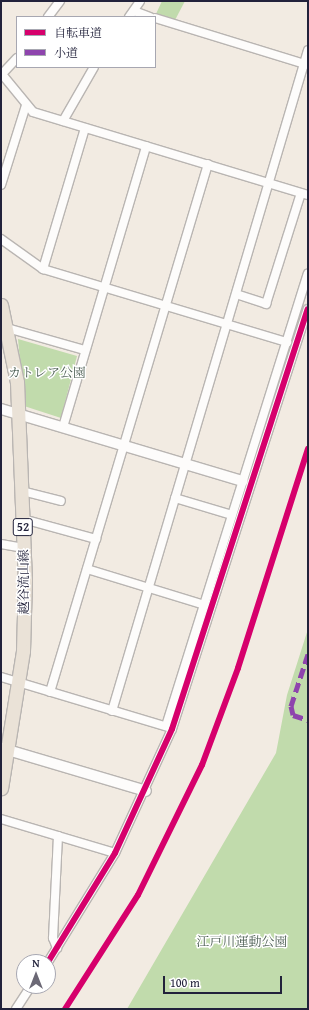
<!DOCTYPE html>
<html>
<head>
<meta charset="utf-8">
<style>
  body { margin:0 }
  #map { position:relative; width:309px; height:1010px; overflow:hidden; background:#f2ebe2; font-family:"Gentium Book Plus","Noto Serif JP",serif }
  div>[style] { position:absolute }
  .green>* { inset:0; background:#c1dbac }
  .roads { filter:drop-shadow(1px 0 #b9b5b2) drop-shadow(-1px 0 #b9b5b2) drop-shadow(0 1px #b9b5b2) drop-shadow(0 -1px #b9b5b2) }
  .minor>* { height:8px; margin:-4px; padding:0 4px; transform-origin:4px; border-radius:4px; background:#fdfcfb }
  .tertiary>* { height:10px; margin:-5px; padding:0 5px; transform-origin:5px; border-radius:5px; background:#fdfcfb }
  .primary>* { height:13px; margin:-6.5px; padding:0 6.5px; transform-origin:6.5px; border-radius:6.5px; background:#eae2d7 }
  .quiet>* { height:5px; margin-top:-2.5px; transform-origin:0; background:repeating-linear-gradient(90deg,#8e44ad 0 10px,transparent 0 15px) }
  .cycleway>* { height:6px; margin:-3px; padding:0 3px; transform-origin:3px; border-radius:3px; background:#d6006c }
  span { translate:-50% -50%; white-space:nowrap; text-align:center; line-height:1.15; -webkit-text-stroke:3px #fff; paint-order:stroke }
  .shield-label span { padding:1px 3px; background:#fff; border:1px solid; border-radius:3px; -webkit-text-stroke-width:0 }
  .shield-label { font-size:12px; color:#22223b; font-weight:700 }
  .park-label { font-size:13px; color:#4c5e53 }
  .street-label { font-size:13px; color:#22223b }
  .frame { position:absolute; inset:0; border:2px solid #22223b; pointer-events:none }
  .legend { position:absolute; left:16px; top:16px; width:140px; height:52px; box-sizing:border-box; background:#fff; border:1px solid #a7a7b1; margin:0; padding:5px 7px; list-style:none; font-size:12px; color:#22223b }
  .legend li { display:flex; align-items:center; gap:8px; height:20px }
  .legend b { width:20px; border:1px solid #a7a7b1 }
  .north { position:absolute; left:16px; top:954px; width:40px; height:40px; box-sizing:border-box; background:#fff; border:1px solid #a7a7b1; border-radius:50%; rotate:0deg; font-size:11px; font-weight:700; line-height:16px; text-align:center; color:#22223b }
  .north::after { content:''; display:block; margin:auto; width:14px; height:18px; background:#6b6875; clip-path:polygon(50% 0,100% 100%,50% 72%,0 100%) }
  .scale { position:absolute; left:163px; top:976px; width:119px; height:18px; box-sizing:border-box; border:2px solid #22223b; border-top:0; padding-left:5px; font-size:12px; line-height:14px; white-space:nowrap; color:#22223b; -webkit-text-stroke:3px #fff; paint-order:stroke }
</style>
</head>
<body>
<div id="map">
  <div class="green">
    <div style="clip-path:polygon(162px 1px,185px 1px,174px 22px,155px 16px)"></div>
    <div style="clip-path:polygon(18px 339px,77px 356px,61px 418px,24px 406px)"></div>
    <div style="clip-path:polygon(308px 629px,308px 1009px,127px 1009px,276px 753px,287px 695px)"></div>
  </div>
  <div class="roads">
    <div class="minor">
      <div style="left:134px;top:11px;width:17px;rotate:21deg"></div>
      <div style="left:48px;top:17px;width:20px;rotate:-53deg"></div>
      <div style="left:129px;top:17px;width:19px;rotate:-55deg"></div>
      <div style="left:155px;top:18px;width:160px;rotate:17.1deg"></div>
      <div style="left:1px;top:73px;width:50px;rotate:50.6deg"></div>
      <div style="left:33px;top:112px;width:287px;rotate:16.8deg"></div>
      <div style="left:2px;top:74px;width:22px;rotate:-47deg"></div>
      <div style="left:63px;top:121px;width:62px;rotate:-60.1deg"></div>
      <div style="left:1px;top:185px;width:84px;rotate:-72.6deg"></div>
      <div style="left:1px;top:239px;width:52px;rotate:35.5deg"></div>
      <div style="left:43px;top:269px;width:255px;rotate:16.7deg"></div>
      <div style="left:43px;top:269px;width:147px;rotate:-73.4deg"></div>
      <div style="left:236px;top:294px;width:32px;rotate:18deg"></div>
      <div style="left:266px;top:304px;width:116px;rotate:-72.5deg"></div>
      <div style="left:7px;top:328px;width:81px;rotate:15.8deg"></div>
      <div style="left:63px;top:427px;width:293px;rotate:-73.5deg"></div>
      <div style="left:22px;top:491px;width:40px;rotate:14.4deg"></div>
      <div style="left:175px;top:498px;width:59px;rotate:16.6deg"></div>
      <div style="left:23px;top:519px;width:76px;rotate:15.3deg"></div>
      <div style="left:1px;top:544px;width:23px;rotate:10deg"></div>
      <div style="left:87px;top:569px;width:123px;rotate:17deg"></div>
      <div style="left:1px;top:677px;width:177px;rotate:16.7deg"></div>
      <div style="left:50px;top:692px;width:551px;rotate:-73.34deg"></div>
      <div style="left:112px;top:711px;width:689px;rotate:-73.48deg"></div>
      <div style="left:166px;top:726px;width:474px;rotate:-72.6deg"></div>
      <div style="left:1px;top:819px;width:59px;rotate:16.6deg"></div>
      <div style="left:58px;top:836px;width:102px;rotate:92.8deg"></div>
      <div style="left:53px;top:938px;width:11px;rotate:68deg"></div>
      <div style="left:58px;top:836px;width:59px;rotate:16.6deg"></div>
      <div style="left:48px;top:962px;width:128px;rotate:-58.4deg"></div>
      <div style="left:115px;top:853px;width:136px;rotate:-65.3deg"></div>
      <div style="left:172px;top:729px;width:441px;rotate:-72.1deg"></div>
      <div style="left:16px;top:1009px;width:27px;rotate:-57deg"></div>
    </div>
    <div class="tertiary">
      <div style="left:1px;top:409px;width:252px;rotate:16.6deg"></div>
      <div style="left:1px;top:748px;width:151px;rotate:16.5deg"></div>
    </div>
    <div class="primary">
      <div style="left:1px;top:305px;width:79px;rotate:78.3deg"></div>
      <div style="left:17px;top:382px;width:197px;rotate:87.7deg"></div>
      <div style="left:25px;top:579px;width:72px;rotate:91.6deg"></div>
      <div style="left:23px;top:651px;width:139px;rotate:99.1deg"></div>
    </div>
  </div>
  <div class="quiet">
    <div style="left:308px;top:654px;width:55px;rotate:108.1deg"></div>
    <div style="left:291px;top:706px;width:9px;rotate:77deg"></div>
    <div style="left:293px;top:715px;width:16px;rotate:18deg"></div>
  </div>
  <div class="cycleway">
    <div style="left:48px;top:962px;width:128px;rotate:-58.4deg"></div>
    <div style="left:115px;top:853px;width:136px;rotate:-65.3deg"></div>
    <div style="left:172px;top:729px;width:441px;rotate:-72.1deg"></div>
    <div style="left:65px;top:1009px;width:135px;rotate:-57.4deg"></div>
    <div style="left:138px;top:895px;width:145px;rotate:-63.8deg"></div>
    <div style="left:202px;top:765px;width:103px;rotate:-69.6deg"></div>
    <div style="left:238px;top:668px;width:230px;rotate:-72.3deg"></div>
  </div>
  <div class="shield-label">
    <span style="left:23px;top:527px">52</span>
  </div>
  <div class="park-label">
    <span style="left:47px;top:373px">カトレア公園</span>
    <span style="left:242px;top:942px">江戸川運動公園</span>
  </div>
  <div class="street-label">
    <span style="left:24px;top:582px;rotate:-90deg">越谷流山線</span>
  </div>
  <div class="frame"></div>
  <ul class="legend">
  <li><b style="height:5px;background:#d6006c"></b>自転車道</li>
  <li><b style="height:5px;background:#8e44ad"></b>小道</li>
  </ul>
  <div class="north">N</div>
  <div class="scale">100 m</div>
</div>
</body>
</html>
